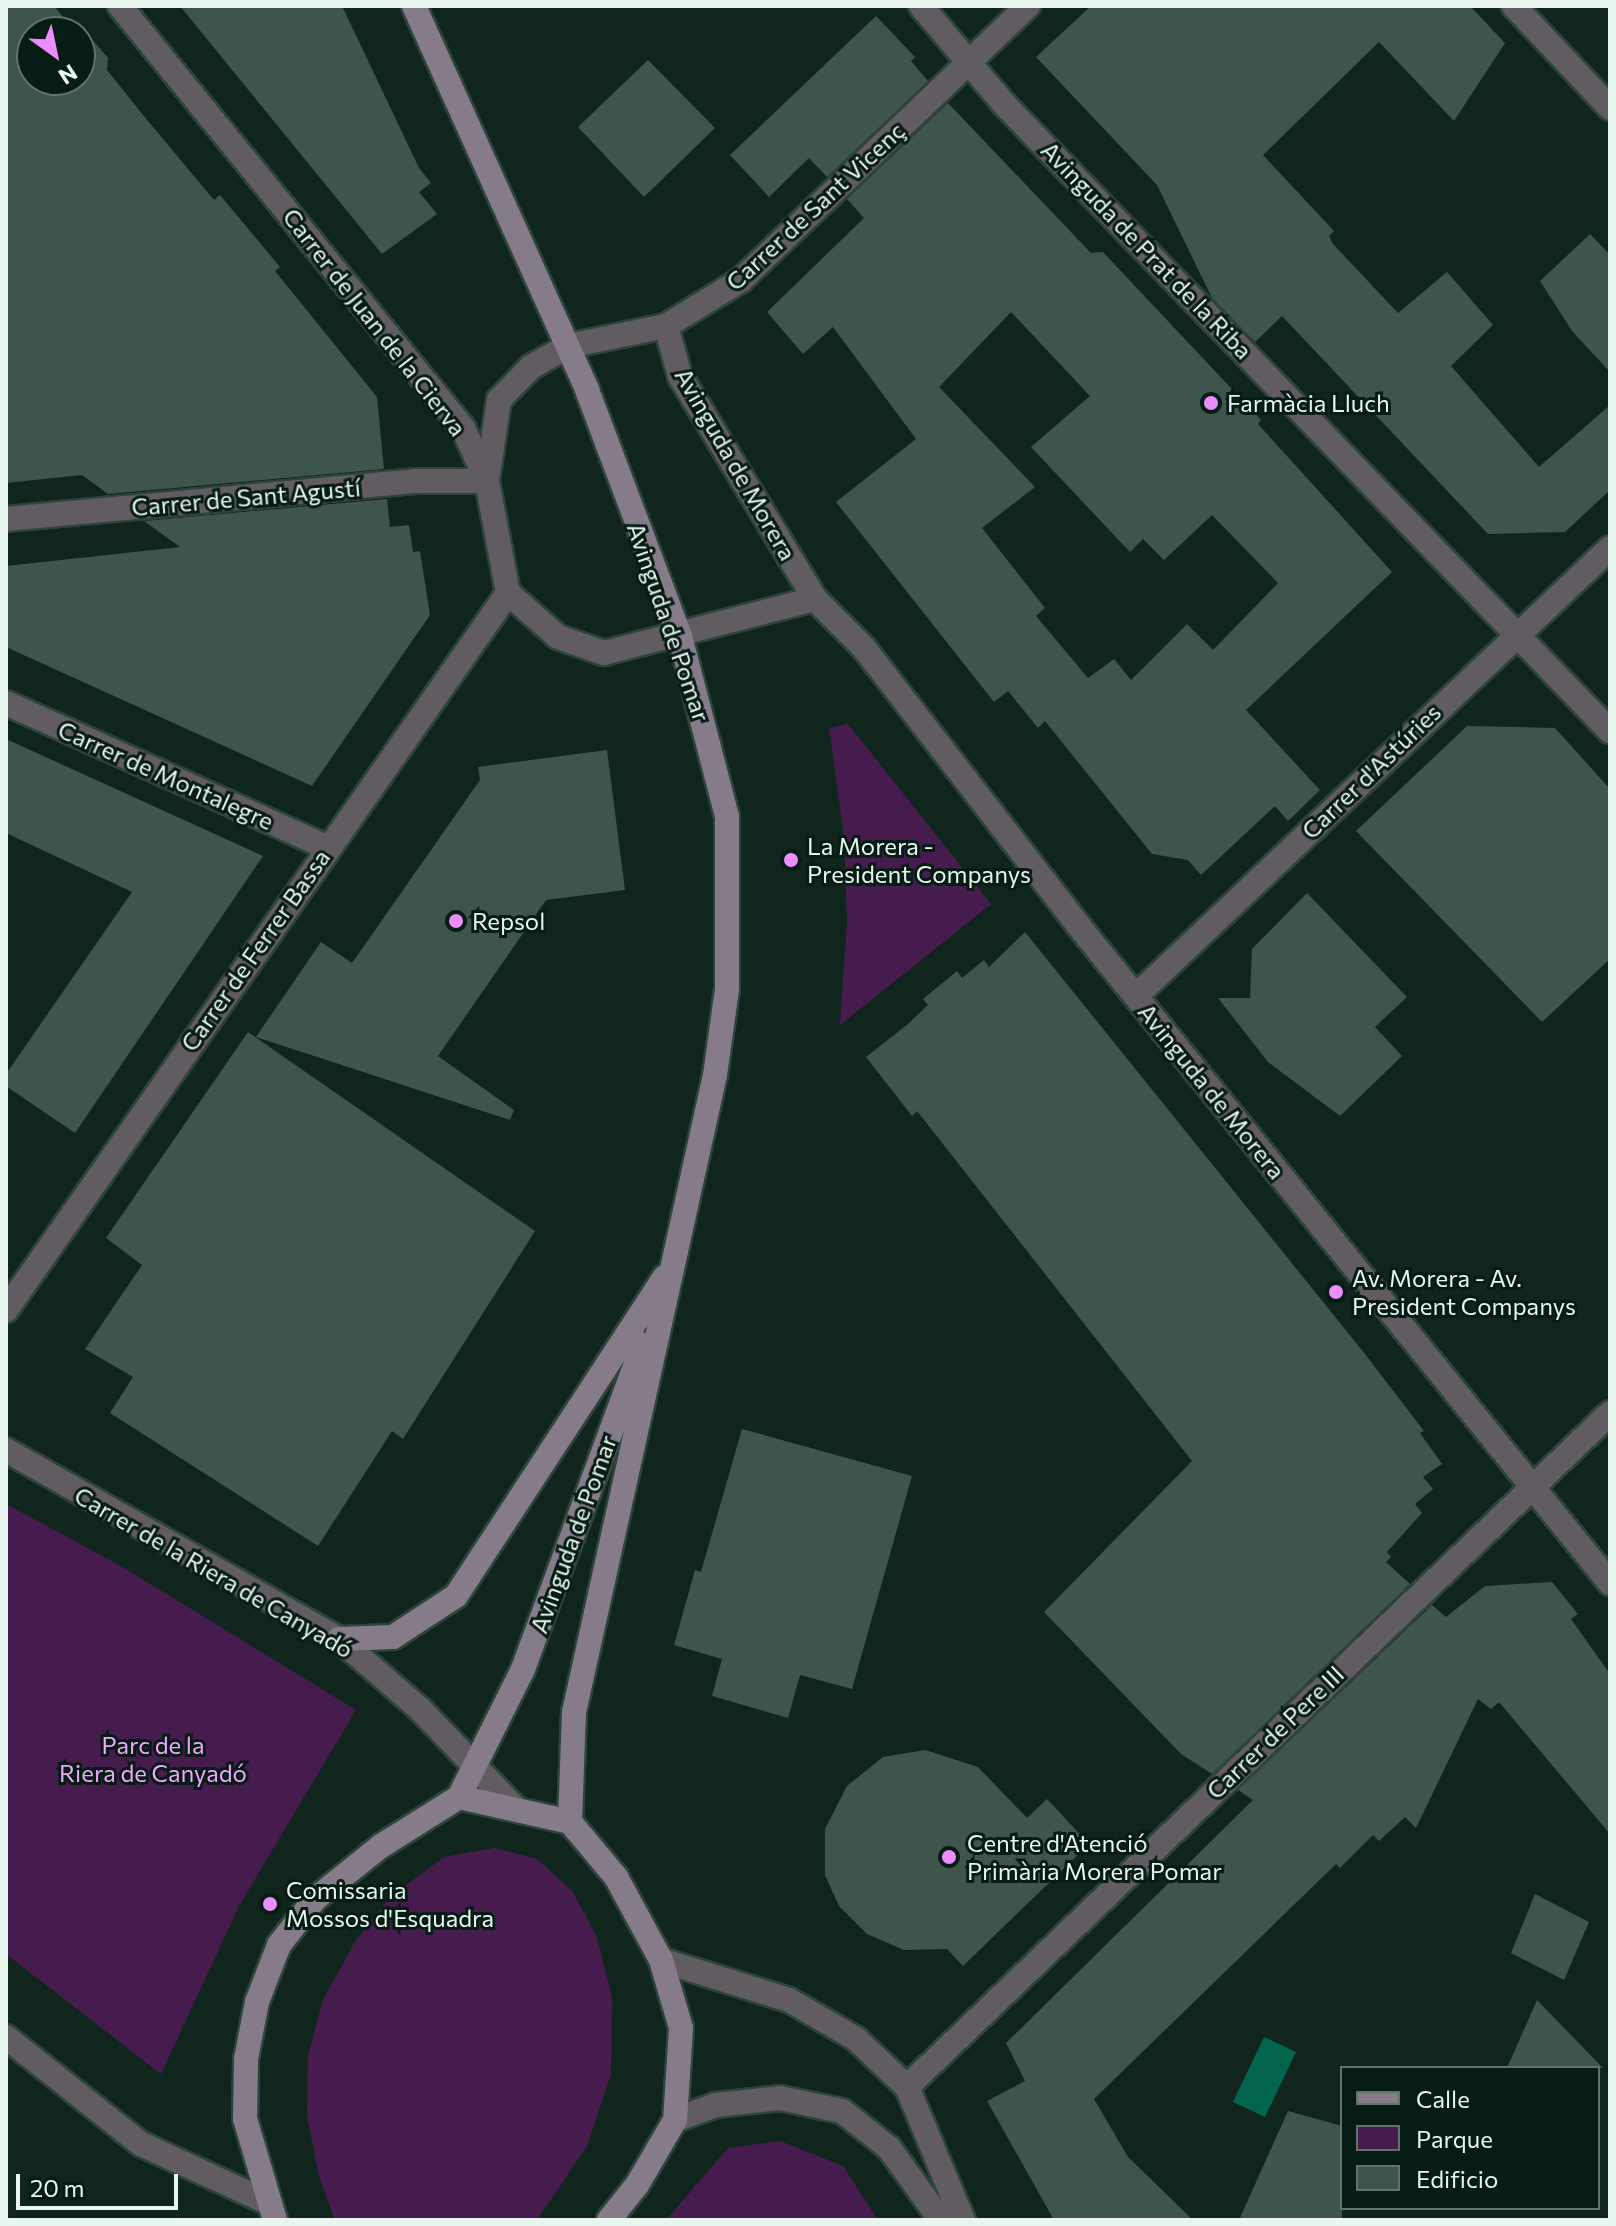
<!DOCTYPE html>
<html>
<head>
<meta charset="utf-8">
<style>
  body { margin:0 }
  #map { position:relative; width:1616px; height:2226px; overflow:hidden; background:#10261d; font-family:Commissioner,sans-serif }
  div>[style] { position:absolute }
  .green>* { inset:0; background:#461c4e }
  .water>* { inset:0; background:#01664b }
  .building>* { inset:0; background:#3e554b }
  .roads { filter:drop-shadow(2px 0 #2e433b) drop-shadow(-2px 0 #2e433b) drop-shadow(0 2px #2e433b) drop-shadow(0 -2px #2e433b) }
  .street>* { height:24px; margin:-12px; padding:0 12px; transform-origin:12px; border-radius:12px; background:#615b62 }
  .secondary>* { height:24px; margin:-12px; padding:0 12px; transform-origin:12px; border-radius:12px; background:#867b88 }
  .dots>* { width:22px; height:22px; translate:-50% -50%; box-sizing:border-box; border:4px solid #061c14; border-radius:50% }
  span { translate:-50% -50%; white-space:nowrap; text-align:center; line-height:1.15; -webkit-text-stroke:6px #061c14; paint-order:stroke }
  .street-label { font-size:24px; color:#e9f6f0 }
  .poi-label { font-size:24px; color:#e9f6f0 }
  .left { translate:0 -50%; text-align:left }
  .park-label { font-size:24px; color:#f1a5ff }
  .frame { position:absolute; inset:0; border:8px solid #e9f6f0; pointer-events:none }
  .legend { position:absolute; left:1340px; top:2066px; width:260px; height:144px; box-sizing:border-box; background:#061c14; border:2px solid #61736c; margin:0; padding:10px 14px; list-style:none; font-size:24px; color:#e9f6f0 }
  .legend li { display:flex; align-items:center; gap:16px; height:40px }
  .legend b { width:40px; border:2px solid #61736c }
  .north { position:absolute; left:16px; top:16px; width:80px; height:80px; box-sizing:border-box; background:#061c14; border:2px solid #61736c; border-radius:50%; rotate:147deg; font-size:22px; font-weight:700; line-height:32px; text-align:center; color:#e9f6f0 }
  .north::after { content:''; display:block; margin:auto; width:28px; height:36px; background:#eb8dfc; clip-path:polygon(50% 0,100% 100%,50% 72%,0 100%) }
  .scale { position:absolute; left:16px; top:2174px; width:162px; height:36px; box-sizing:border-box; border:4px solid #e9f6f0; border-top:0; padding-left:10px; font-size:24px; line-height:28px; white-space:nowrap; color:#e9f6f0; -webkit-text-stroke:6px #061c14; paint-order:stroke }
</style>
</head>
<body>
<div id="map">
  <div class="green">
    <div style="clip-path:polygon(848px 724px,991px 904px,840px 1025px,847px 922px,844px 836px,829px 728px)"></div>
    <div style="clip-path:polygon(6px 1504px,119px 1565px,356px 1710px,239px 1906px,161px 2074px,6px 1954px)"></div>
    <div style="clip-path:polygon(495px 1848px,537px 1859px,573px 1892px,597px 1937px,612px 1997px,611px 2074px,587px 2146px,537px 2220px,335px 2220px,319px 2176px,307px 2116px,308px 2056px,323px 2000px,354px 1943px,390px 1897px,444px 1857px)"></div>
    <div style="clip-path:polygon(780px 2141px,843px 2166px,878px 2220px,666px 2220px,728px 2148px)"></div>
  </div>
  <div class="water">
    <div style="clip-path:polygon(1264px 2037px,1296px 2052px,1265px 2117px,1233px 2102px)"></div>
  </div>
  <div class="building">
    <div style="clip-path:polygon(evenodd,6px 6px,54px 6px,71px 27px,83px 29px,108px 58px,107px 70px,143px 115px,214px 200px,220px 195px,280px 267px,275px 271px,377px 397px,384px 469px,108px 494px,82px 475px,6px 483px,6px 6px,32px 32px,80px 32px,80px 80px,32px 80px,32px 32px)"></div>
    <div style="clip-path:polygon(180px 6px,342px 6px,419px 168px,431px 183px,419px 192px,437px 214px,382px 254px)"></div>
    <div style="clip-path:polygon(1091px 6px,1470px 6px,1505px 43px,1454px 121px,1379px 42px,1263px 155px,1334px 231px,1329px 236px,1333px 244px,1398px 313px,1447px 272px,1493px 325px,1451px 366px,1539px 467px,1610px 405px,1610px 490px,1565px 532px,1488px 534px,1282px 316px,1255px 342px,1212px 298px,1157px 185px,1036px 57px)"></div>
    <div style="clip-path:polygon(876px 16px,915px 57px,911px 61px,928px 81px,827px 177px,809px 158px,769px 197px,730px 155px)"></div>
    <div style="clip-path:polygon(648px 60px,715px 128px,644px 197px,578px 127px)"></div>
    <div style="clip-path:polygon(evenodd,948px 103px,1091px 253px,1103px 252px,1261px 420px,1258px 424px,1392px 572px,1246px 710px,1320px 790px,1288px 821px,1275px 806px,1201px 875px,1188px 860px,1152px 854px,1045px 721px,1038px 728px,1008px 691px,994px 702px,836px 502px,916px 439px,833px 327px,803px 354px,767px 312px,864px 218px,847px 199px,948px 103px,1011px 312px,1090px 396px,1031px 447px,1130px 552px,1143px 539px,1164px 560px,1212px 515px,1278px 583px,1213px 650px,1187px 624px,1131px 680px,1114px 659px,1088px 678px,1036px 616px,1045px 608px,982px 528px,1035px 487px,939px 387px,1011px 312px)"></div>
    <div style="clip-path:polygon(1590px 234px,1610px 255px,1610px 372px,1572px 331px,1540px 281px)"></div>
    <div style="clip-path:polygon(387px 499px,390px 527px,409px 525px,413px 552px,420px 551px,430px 615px,312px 786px,6px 647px,6px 566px,180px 547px,144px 521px)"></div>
    <div style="clip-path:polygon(1467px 726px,1555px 728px,1610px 789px,1610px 959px,1542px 1022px,1356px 831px)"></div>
    <div style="clip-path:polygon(6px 739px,263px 856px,75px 1133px,6px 1086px,6px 1074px,132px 892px,6px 833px)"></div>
    <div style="clip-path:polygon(607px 750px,625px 890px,546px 900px,438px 1056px,514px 1110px,510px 1120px,256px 1037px,321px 942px,352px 963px,480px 780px,478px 767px)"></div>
    <div style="clip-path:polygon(1307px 893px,1407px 997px,1375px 1027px,1402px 1056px,1340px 1116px,1268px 1062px,1218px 998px,1250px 998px,1252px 949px)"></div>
    <div style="clip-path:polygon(1025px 932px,1365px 1354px,1424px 1431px,1420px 1433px,1442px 1464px,1423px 1477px,1433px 1489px,1415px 1504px,1422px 1513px,1387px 1552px,1391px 1557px,1386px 1562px,1410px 1584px,1212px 1774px,1181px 1754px,1044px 1612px,1192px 1461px,917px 1111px,912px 1116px,866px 1057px,908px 1024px,928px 1005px,923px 999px,957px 971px,962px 978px,984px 960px,989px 967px)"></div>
    <div style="clip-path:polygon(248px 1032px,535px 1231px,403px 1439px,392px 1431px,318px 1546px,110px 1413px,133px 1377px,85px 1349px,142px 1265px,106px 1238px)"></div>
    <div style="clip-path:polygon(742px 1429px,912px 1476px,852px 1689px,800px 1675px,788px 1718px,712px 1696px,722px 1659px,674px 1645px,695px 1570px,701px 1572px)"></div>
    <div style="clip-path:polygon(1552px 1582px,1578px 1614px,1571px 1619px,1610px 1674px,1610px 1834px,1499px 1702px,1491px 1709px,1478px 1699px,1416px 1828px,1405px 1817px,1379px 1841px,1373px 1835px,1340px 1868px,1336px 1864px,1094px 2099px,1128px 2157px,1193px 2220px,1054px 2220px,987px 2101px,1025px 2081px,1006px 2043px,1253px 1800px,1238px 1790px,1432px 1605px,1446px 1617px,1485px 1586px)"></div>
    <div style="clip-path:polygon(925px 1750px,978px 1767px,1027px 1818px,1047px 1799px,1089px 1844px,963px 1966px,947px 1949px,904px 1950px,867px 1934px,839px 1906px,825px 1875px,825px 1829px,847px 1786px,883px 1757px)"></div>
    <div style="clip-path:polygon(1535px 1894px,1589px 1922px,1564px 1980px,1511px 1953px)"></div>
    <div style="clip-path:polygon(1537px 2000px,1603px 2068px,1507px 2068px)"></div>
    <div style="clip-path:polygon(1288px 2111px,1342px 2126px,1342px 2220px,1239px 2220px)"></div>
  </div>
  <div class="roads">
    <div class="street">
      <div style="left:120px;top:6px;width:544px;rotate:50.9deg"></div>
      <div style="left:463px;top:428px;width:58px;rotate:65.6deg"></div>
      <div style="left:487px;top:481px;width:114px;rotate:79.4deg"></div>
      <div style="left:508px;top:593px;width:67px;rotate:41.3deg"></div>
      <div style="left:558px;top:637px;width:49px;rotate:19.2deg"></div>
      <div style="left:604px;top:653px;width:218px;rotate:-14.4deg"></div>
      <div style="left:815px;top:599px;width:69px;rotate:45deg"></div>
      <div style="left:864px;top:648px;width:356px;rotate:52.3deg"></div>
      <div style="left:1082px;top:930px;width:840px;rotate:51.04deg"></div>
      <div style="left:921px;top:6px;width:128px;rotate:49.7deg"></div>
      <div style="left:1004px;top:104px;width:872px;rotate:45.98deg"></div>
      <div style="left:1514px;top:6px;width:140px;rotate:46.7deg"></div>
      <div style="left:666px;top:326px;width:52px;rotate:74.4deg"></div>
      <div style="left:680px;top:376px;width:261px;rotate:58.8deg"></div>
      <div style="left:487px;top:481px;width:82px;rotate:-81.6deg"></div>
      <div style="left:499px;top:400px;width:46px;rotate:-45.9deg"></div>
      <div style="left:531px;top:367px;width:43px;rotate:-29.6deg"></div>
      <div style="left:568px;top:346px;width:100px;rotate:-11.5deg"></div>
      <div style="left:666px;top:326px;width:88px;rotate:-31.5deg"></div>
      <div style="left:741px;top:280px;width:397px;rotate:-43.7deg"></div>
      <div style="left:6px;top:519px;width:410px;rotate:-5.3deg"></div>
      <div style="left:414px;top:481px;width:73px"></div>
      <div style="left:6px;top:703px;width:352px;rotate:24.2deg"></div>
      <div style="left:1136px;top:996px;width:652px;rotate:-43.38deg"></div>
      <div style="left:6px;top:1310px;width:875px;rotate:-55deg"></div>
      <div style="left:6px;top:1450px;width:383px;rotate:29.6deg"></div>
      <div style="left:339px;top:1639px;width:108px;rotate:40.9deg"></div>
      <div style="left:421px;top:1710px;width:136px;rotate:46.2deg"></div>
      <div style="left:661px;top:1960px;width:134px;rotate:17.4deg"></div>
      <div style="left:789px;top:2000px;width:78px;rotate:30.2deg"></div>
      <div style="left:856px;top:2039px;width:70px;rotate:43.3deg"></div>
      <div style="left:907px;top:2087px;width:144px;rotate:67.2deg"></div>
      <div style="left:6px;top:2037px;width:172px;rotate:38.4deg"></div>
      <div style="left:141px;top:2144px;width:139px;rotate:24.7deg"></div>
      <div style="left:907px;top:2087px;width:974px;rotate:-43.79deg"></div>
      <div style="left:675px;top:2120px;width:44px;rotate:-20.1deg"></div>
      <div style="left:716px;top:2105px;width:64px;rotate:-6.2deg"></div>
      <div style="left:780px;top:2098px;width:63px;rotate:11.8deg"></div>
      <div style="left:842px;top:2111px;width:60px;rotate:38.2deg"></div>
      <div style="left:889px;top:2148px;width:89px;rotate:54.2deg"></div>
    </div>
    <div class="secondary">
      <div style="left:414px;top:6px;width:421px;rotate:65.7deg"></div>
      <div style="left:587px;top:390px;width:263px;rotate:69.3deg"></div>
      <div style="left:680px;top:636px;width:186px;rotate:75.4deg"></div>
      <div style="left:727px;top:816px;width:173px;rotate:90deg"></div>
      <div style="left:727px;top:989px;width:87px;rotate:97.9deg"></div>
      <div style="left:715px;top:1075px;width:652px;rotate:102.48deg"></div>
      <div style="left:574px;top:1712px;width:110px;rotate:92.1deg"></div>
      <div style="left:339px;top:1639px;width:54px;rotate:-2.1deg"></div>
      <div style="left:393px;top:1637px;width:75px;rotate:-33.1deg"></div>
      <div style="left:456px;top:1596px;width:381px;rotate:-56.8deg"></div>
      <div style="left:459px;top:1797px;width:143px;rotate:-63.4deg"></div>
      <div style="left:523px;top:1669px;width:346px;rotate:-69.7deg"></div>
      <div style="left:275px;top:2220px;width:105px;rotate:-106.5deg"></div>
      <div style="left:245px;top:2119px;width:60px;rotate:-89deg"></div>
      <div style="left:246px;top:2059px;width:58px;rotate:-79.1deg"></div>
      <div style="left:257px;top:2002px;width:61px;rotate:-68.9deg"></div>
      <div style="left:279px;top:1945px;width:58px;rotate:-52deg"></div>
      <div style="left:315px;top:1899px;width:85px;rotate:-38.8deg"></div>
      <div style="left:381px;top:1846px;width:92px;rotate:-32.1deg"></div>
      <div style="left:459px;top:1797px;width:114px;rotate:12.7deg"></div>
      <div style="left:570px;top:1822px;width:72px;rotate:50.1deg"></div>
      <div style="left:616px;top:1877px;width:94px;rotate:61.5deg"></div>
      <div style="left:661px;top:1960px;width:71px;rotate:73.6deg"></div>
      <div style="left:681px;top:2028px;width:92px;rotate:93.7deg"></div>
      <div style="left:675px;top:2120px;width:75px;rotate:120.3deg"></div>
      <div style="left:637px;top:2185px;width:45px;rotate:128.7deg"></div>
    </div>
  </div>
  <div class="dots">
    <div style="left:1211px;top:403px;background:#eb8dfc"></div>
    <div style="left:791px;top:860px;background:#eb8dfc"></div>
    <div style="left:456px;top:921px;background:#eb8dfc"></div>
    <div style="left:1336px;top:1292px;background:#eb8dfc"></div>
    <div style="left:949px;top:1857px;background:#eb8dfc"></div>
    <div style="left:270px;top:1904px;background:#eb8dfc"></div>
  </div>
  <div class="street-label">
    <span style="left:815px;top:206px;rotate:-43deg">Carrer de Sant Vicenç</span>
    <span style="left:1147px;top:250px;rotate:46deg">Avinguda de Prat de la Riba</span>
    <span style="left:375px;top:322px;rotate:52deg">Carrer de Juan de la Cierva</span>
    <span style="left:736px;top:464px;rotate:60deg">Avinguda de Morera</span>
    <span style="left:246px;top:497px;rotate:-5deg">Carrer de Sant Agustí</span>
    <span style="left:669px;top:622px;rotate:71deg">Avinguda de Pomar</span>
    <span style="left:1371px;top:771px;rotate:-44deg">Carrer d'Astúries</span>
    <span style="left:166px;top:775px;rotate:24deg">Carrer de Montalegre</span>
    <span style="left:255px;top:950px;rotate:-55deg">Carrer de Ferrer Bassa</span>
    <span style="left:1212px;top:1091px;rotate:51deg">Avinguda de Morera</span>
    <span style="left:573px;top:1534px;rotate:-70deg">Avinguda de Pomar</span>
    <span style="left:214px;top:1572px;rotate:30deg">Carrer de la Riera de Canyadó</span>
    <span style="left:1275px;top:1732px;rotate:-44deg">Carrer de Pere III</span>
  </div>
  <div class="poi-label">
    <span class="left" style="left:1227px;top:403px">Farmàcia Lluch</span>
    <span class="left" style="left:807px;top:860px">La Morera -<br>President Companys</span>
    <span class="left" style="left:472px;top:921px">Repsol</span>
    <span class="left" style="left:1352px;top:1292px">Av. Morera - Av.<br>President Companys</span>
    <span class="left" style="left:967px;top:1857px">Centre d'Atenció<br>Primària Morera Pomar</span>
    <span class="left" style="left:286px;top:1904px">Comissaria<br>Mossos d'Esquadra</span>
  </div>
  <div class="park-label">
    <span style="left:153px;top:1759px">Parc de la<br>Riera de Canyadó</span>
  </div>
  <div class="frame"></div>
  <ul class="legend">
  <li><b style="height:10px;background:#867b88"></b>Calle</li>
  <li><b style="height:22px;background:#461c4e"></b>Parque</li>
  <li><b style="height:22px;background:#3e554b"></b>Edificio</li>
  </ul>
  <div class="north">N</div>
  <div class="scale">20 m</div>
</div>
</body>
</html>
